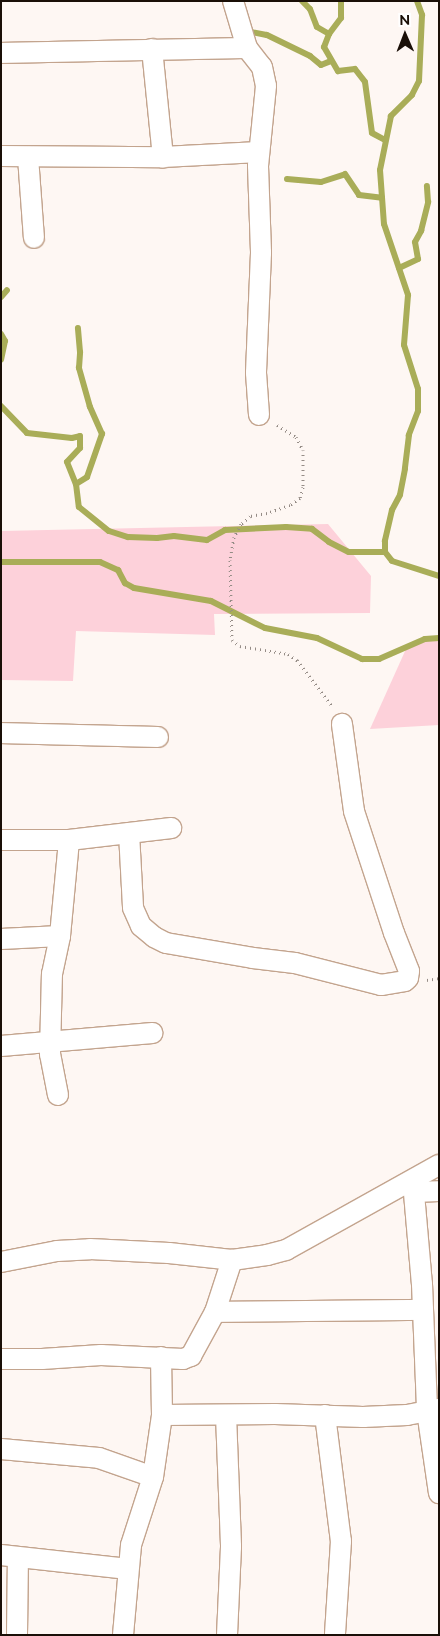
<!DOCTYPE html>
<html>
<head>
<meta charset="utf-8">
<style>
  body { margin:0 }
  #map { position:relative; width:440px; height:1636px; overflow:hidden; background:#fef7f3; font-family:Raleway,sans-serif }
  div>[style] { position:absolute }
  .green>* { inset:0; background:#fdd1da }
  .stream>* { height:6px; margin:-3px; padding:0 3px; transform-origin:3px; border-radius:3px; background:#a9ad58 }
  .path>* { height:3px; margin-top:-1.5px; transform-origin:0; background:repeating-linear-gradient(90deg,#958c86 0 1px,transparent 0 5px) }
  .roads { filter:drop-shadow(1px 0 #c3a48e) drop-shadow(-1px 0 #c3a48e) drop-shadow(0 1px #c3a48e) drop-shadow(0 -1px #c3a48e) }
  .minor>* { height:20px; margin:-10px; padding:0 10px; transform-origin:10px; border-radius:10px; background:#fff }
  span { translate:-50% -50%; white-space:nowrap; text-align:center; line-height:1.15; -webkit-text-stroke:4px #fff; paint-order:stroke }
  .frame { position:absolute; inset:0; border:2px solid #1a0f07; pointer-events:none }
  .north { position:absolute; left:380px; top:10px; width:50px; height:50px; -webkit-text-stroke:4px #fff; paint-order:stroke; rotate:359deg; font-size:14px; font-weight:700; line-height:20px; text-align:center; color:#1a0f07 }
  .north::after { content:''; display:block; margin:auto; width:18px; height:22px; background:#1a0f07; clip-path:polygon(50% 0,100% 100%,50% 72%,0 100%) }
</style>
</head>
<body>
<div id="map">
  <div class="green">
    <div style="clip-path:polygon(328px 524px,371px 576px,370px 613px,214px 614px,215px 635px,76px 631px,73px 681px,1px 680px,1px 531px)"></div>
    <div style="clip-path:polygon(439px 638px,439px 725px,370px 729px,406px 649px,425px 639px)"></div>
  </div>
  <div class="stream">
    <div style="left:302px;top:1px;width:11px;rotate:45deg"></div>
    <div style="left:310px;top:9px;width:19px;rotate:69deg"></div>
    <div style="left:317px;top:27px;width:14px;rotate:30deg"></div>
    <div style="left:341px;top:1px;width:17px;rotate:90deg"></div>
    <div style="left:341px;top:18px;width:20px;rotate:127deg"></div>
    <div style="left:329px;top:34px;width:14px;rotate:111deg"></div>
    <div style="left:324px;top:47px;width:28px;rotate:60deg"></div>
    <div style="left:338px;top:71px;width:17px;rotate:-7deg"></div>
    <div style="left:355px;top:69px;width:16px;rotate:52deg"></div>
    <div style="left:365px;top:82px;width:51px;rotate:82.2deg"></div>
    <div style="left:372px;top:133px;width:15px;rotate:28deg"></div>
    <div style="left:417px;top:1px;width:15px;rotate:70deg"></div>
    <div style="left:422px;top:15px;width:66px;rotate:92.6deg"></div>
    <div style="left:419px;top:81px;width:16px;rotate:117deg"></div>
    <div style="left:412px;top:95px;width:30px;rotate:135deg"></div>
    <div style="left:391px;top:116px;width:55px;rotate:101.5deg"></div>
    <div style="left:380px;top:170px;width:54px;rotate:85.8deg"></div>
    <div style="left:384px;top:224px;width:75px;rotate:71.3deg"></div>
    <div style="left:408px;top:295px;width:50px;rotate:94.6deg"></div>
    <div style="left:404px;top:345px;width:46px;rotate:72.3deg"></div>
    <div style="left:418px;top:389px;width:22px;rotate:90deg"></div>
    <div style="left:418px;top:411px;width:26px;rotate:111deg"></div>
    <div style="left:409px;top:435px;width:34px;rotate:97deg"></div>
    <div style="left:405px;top:469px;width:26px;rotate:101deg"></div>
    <div style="left:400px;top:495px;width:17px;rotate:118deg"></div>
    <div style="left:392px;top:510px;width:32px;rotate:103deg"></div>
    <div style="left:385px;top:541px;width:11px;rotate:90deg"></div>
    <div style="left:385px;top:552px;width:11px;rotate:52deg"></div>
    <div style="left:392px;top:561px;width:49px;rotate:17.7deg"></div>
    <div style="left:246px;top:31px;width:21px;rotate:11deg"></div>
    <div style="left:267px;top:35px;width:48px;rotate:26deg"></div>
    <div style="left:310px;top:56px;width:14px;rotate:39deg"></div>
    <div style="left:321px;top:65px;width:11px;rotate:-22deg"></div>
    <div style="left:287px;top:179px;width:34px;rotate:5deg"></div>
    <div style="left:321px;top:182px;width:25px;rotate:-18deg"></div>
    <div style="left:345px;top:174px;width:25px;rotate:56deg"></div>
    <div style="left:359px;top:195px;width:23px;rotate:7deg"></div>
    <div style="left:399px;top:268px;width:21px;rotate:-25deg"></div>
    <div style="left:418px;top:259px;width:17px;rotate:-100deg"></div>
    <div style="left:415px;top:242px;width:13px;rotate:-61deg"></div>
    <div style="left:421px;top:231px;width:30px;rotate:-76deg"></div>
    <div style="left:428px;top:202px;width:16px;rotate:-94deg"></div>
    <div style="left:1px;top:297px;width:9px;rotate:-49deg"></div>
    <div style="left:1px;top:334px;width:8px;rotate:60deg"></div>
    <div style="left:5px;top:341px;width:19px;rotate:102deg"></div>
    <div style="left:1px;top:406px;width:37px;rotate:46deg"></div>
    <div style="left:27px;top:433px;width:45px;rotate:6.3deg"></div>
    <div style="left:72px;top:438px;width:8px;rotate:-14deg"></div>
    <div style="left:80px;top:436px;width:12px;rotate:90deg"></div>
    <div style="left:80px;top:448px;width:19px;rotate:133deg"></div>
    <div style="left:67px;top:462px;width:24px;rotate:68deg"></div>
    <div style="left:76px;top:484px;width:23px;rotate:83deg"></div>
    <div style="left:79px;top:507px;width:38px;rotate:39deg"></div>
    <div style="left:109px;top:531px;width:20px;rotate:18deg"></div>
    <div style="left:128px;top:537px;width:29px;rotate:2deg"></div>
    <div style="left:157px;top:538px;width:17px;rotate:-7deg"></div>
    <div style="left:174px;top:536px;width:33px;rotate:7deg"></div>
    <div style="left:207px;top:540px;width:21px;rotate:-29deg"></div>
    <div style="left:225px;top:530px;width:61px;rotate:-2.8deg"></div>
    <div style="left:286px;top:527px;width:26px;rotate:4deg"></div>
    <div style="left:312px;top:529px;width:21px;rotate:37deg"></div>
    <div style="left:329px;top:542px;width:22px;rotate:27deg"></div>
    <div style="left:349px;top:552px;width:36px"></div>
    <div style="left:76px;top:484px;width:13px;rotate:-32deg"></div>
    <div style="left:87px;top:477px;width:46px;rotate:-70.8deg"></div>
    <div style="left:102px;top:434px;width:30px;rotate:-114deg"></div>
    <div style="left:90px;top:407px;width:41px;rotate:-105.8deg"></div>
    <div style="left:79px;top:368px;width:16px;rotate:-86deg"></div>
    <div style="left:80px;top:352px;width:24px;rotate:-95deg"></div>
    <div style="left:1px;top:562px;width:99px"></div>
    <div style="left:100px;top:562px;width:20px;rotate:24deg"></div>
    <div style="left:118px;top:570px;width:15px;rotate:62deg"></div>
    <div style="left:125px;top:583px;width:10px;rotate:29deg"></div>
    <div style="left:134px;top:588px;width:78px;rotate:9.6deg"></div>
    <div style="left:211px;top:601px;width:60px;rotate:26.6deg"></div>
    <div style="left:265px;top:628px;width:53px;rotate:10.9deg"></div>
    <div style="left:317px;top:638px;width:50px;rotate:25deg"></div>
    <div style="left:362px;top:659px;width:17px"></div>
    <div style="left:379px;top:659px;width:50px;rotate:-23.5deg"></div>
    <div style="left:425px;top:639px;width:14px;rotate:-4deg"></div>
  </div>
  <div class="path">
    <div style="left:277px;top:425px;width:22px;rotate:32deg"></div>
    <div style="left:296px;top:437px;width:15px;rotate:62deg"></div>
    <div style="left:303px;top:450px;width:37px;rotate:90deg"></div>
    <div style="left:303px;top:487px;width:11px;rotate:105deg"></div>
    <div style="left:300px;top:498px;width:12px;rotate:145deg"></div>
    <div style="left:290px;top:505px;width:24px;rotate:161deg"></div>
    <div style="left:267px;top:513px;width:17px;rotate:170deg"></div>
    <div style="left:250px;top:516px;width:12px;rotate:138deg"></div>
    <div style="left:241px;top:524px;width:15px;rotate:118deg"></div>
    <div style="left:234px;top:537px;width:23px;rotate:100deg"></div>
    <div style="left:230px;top:560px;width:80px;rotate:88.6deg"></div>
    <div style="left:232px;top:640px;width:10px;rotate:37deg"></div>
    <div style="left:240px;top:646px;width:49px;rotate:9.5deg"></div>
    <div style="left:288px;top:654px;width:11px;rotate:34deg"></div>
    <div style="left:297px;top:660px;width:58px;rotate:52.7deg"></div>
    <div style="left:427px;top:980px;width:12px;rotate:-9deg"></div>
  </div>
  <div class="roads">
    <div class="minor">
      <div style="left:233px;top:1px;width:49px;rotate:73.4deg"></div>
      <div style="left:247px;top:48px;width:24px;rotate:52deg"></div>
      <div style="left:262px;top:67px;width:19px;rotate:78deg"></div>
      <div style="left:266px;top:86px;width:80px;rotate:95.7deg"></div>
      <div style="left:258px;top:166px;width:87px;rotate:88deg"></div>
      <div style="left:261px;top:253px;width:120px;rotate:92.4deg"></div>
      <div style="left:256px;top:373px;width:42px;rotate:85.9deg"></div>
      <div style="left:152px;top:49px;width:109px;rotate:84.2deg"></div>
      <div style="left:1px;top:53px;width:246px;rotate:-1.2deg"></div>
      <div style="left:1px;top:156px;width:162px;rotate:0.4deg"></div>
      <div style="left:163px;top:157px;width:96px;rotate:-3deg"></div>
      <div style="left:28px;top:157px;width:81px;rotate:85.8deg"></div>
      <div style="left:1px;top:733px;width:157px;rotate:1.5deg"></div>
      <div style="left:129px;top:833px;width:75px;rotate:86.9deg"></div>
      <div style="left:133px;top:908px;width:20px;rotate:66deg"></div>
      <div style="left:141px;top:926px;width:17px;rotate:40deg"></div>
      <div style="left:154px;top:937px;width:13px;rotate:27deg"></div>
      <div style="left:166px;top:943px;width:88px;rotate:9.8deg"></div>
      <div style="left:253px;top:958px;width:42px;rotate:6.8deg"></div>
      <div style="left:295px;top:963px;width:89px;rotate:14.3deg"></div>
      <div style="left:381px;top:985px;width:24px;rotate:-9deg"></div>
      <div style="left:405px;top:981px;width:4px;rotate:-45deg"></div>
      <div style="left:408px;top:978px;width:7px;rotate:-82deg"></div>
      <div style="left:409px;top:971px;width:41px;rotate:-111.5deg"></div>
      <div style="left:394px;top:933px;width:128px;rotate:-108.2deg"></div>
      <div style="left:354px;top:811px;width:88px;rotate:-97.9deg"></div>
      <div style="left:1px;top:840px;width:68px"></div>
      <div style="left:1px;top:939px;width:59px;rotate:-2.9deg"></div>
      <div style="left:1px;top:1046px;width:152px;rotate:-4.9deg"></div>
      <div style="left:58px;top:1095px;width:42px;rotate:-101deg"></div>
      <div style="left:50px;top:1054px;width:80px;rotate:-88.6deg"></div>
      <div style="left:52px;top:974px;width:39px;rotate:-78deg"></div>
      <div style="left:60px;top:936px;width:96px;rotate:-84.6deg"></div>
      <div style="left:69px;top:840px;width:103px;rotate:-6.7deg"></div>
      <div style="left:413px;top:1182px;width:102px;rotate:85deg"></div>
      <div style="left:422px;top:1284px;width:127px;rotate:87.7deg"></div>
      <div style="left:427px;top:1411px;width:83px;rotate:81.7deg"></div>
      <div style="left:414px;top:1192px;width:25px;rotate:-2deg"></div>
      <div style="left:1px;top:1262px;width:57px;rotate:-11.1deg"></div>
      <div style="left:57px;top:1251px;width:33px;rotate:-3deg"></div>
      <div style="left:90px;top:1249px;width:79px;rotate:2.9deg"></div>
      <div style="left:169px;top:1253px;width:63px;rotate:6.3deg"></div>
      <div style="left:232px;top:1260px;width:35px;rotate:-8deg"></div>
      <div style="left:267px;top:1255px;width:20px;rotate:-15deg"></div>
      <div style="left:286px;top:1250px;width:175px;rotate:-29.1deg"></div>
      <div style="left:215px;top:1312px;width:208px;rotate:-0.6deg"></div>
      <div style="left:161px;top:1357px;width:58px;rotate:89deg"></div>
      <div style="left:162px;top:1415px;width:113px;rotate:-0.5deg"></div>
      <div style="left:275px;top:1414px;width:88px;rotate:2deg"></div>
      <div style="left:363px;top:1417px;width:44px;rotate:-2.6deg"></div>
      <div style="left:407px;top:1415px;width:33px;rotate:-11deg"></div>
      <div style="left:1px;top:1359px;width:41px"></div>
      <div style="left:42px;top:1359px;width:59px;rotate:-3.9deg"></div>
      <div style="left:101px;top:1355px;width:82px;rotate:2.8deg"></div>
      <div style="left:183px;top:1359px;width:9px;rotate:-21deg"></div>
      <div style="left:191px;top:1356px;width:50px;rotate:-61.4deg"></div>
      <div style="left:215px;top:1312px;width:55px;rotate:-71.9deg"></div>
      <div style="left:226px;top:1415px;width:132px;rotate:87.8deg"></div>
      <div style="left:231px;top:1547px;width:88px;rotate:92.6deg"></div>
      <div style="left:325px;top:1415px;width:127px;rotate:82.8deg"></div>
      <div style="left:341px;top:1541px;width:94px;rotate:93.7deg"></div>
      <div style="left:1px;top:1449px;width:98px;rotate:5.2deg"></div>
      <div style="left:99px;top:1458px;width:57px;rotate:19.4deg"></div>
      <div style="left:1px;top:1555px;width:128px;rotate:6.3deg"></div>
      <div style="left:17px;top:1635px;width:77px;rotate:-89.3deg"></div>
      <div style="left:123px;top:1635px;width:90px;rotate:-84.9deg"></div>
      <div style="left:131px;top:1545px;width:71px;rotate:-72.1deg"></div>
      <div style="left:153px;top:1477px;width:63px;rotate:-81.7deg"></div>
    </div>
  </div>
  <div class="frame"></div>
  <div class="north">N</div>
</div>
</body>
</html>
